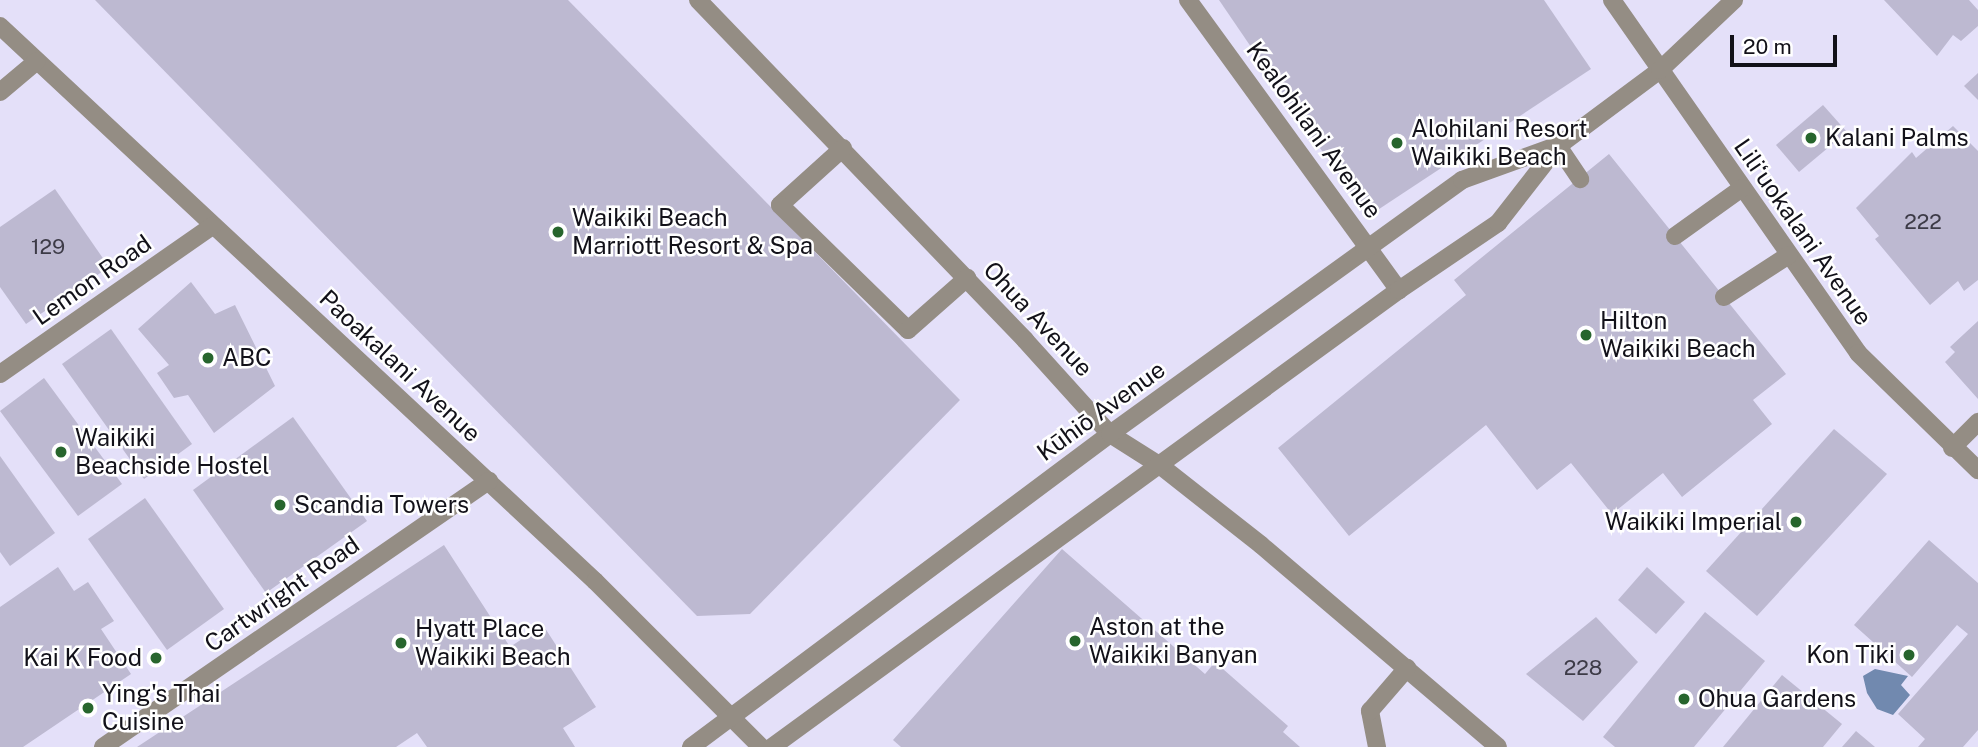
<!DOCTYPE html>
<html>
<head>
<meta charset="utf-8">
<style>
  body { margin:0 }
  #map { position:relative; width:1978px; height:747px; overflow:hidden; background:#e4e0f9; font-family:"Public Sans",sans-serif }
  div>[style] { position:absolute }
  .water>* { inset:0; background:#7189af }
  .building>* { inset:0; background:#bdb9d1 }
  .minor>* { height:18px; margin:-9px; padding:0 9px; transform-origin:9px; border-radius:9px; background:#948d84 }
  .dots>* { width:19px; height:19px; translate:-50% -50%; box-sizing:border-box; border:4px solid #fff; border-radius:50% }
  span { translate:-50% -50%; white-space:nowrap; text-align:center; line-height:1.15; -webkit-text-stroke:5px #fff; paint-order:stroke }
  .number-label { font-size:21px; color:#3d3b47 }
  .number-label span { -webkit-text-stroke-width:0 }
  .poi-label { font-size:24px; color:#121119 }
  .left { translate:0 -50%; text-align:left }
  .right { translate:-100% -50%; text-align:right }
  .street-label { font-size:24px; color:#121119 }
  .scale { position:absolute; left:1730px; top:35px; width:107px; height:32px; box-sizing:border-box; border:4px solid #121119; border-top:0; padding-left:9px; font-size:21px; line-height:24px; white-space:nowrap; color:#121119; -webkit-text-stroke:5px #fff; paint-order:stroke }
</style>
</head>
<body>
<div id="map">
  <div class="water">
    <div style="clip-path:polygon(1875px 669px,1908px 676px,1901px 685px,1910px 695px,1893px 715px,1877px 709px,1867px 693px,1863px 676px)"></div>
  </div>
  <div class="building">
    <div style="clip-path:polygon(95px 0,568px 0,960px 400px,750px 614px,697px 616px)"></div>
    <div style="clip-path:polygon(1219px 0,1544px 0,1591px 69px,1367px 217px)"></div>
    <div style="clip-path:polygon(1884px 0,1969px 0,1978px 10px,1978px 26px,1961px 41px,1953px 35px,1937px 56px)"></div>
    <div style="clip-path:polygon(1978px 73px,1978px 100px,1964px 86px)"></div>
    <div style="clip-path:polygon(1823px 105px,1847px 132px,1799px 172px,1776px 145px)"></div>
    <div style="clip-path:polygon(1953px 126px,1978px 151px,1978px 280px,1964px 291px,1958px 281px,1930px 305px,1875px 239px,1879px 236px,1856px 208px,1912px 152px,1916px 158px)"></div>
    <div style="clip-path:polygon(1609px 154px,1786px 374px,1753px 400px,1772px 424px,1682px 497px,1663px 473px,1612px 514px,1571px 463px,1537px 490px,1486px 425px,1349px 536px,1278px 448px,1466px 295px,1454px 280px)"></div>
    <div style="clip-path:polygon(55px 189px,109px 267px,26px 324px,0 287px,0 227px)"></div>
    <div style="clip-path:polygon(191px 282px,215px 314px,235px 305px,275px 386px,214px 433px,188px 395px,174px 398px,157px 373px,169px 365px,138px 329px)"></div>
    <div style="clip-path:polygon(1978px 321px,1978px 399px,1945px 362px,1955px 352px,1950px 347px)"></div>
    <div style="clip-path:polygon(111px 329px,192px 444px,144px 479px,62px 364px)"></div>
    <div style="clip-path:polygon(44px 378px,122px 484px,78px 516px,0 411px)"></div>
    <div style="clip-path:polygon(293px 417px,367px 521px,266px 593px,193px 490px)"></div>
    <div style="clip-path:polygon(1834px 429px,1887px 474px,1757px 616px,1706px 571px)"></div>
    <div style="clip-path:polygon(0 456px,55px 533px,10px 566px,0 552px)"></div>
    <div style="clip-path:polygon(145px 498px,224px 609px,167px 650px,88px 539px)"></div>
    <div style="clip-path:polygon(1929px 540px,1978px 583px,1978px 730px,1963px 747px,1918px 747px,1925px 739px,1898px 714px,1968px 634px,1957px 625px,1912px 677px,1854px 625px)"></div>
    <div style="clip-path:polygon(444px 545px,510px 647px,543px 625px,596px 707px,563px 728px,575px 747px,427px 747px,417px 733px,396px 747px,137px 747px)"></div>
    <div style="clip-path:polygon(1062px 549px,1205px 674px,1215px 662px,1288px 726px,1283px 732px,1300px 747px,901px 747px,893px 740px)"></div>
    <div style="clip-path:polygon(58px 567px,74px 591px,88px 582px,114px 621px,101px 629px,131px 674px,23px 747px,0 747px,0 607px)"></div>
    <div style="clip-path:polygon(1647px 567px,1685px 602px,1656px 634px,1618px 600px)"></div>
    <div style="clip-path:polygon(1705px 612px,1765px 661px,1694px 747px,1615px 747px,1603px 737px)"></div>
    <div style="clip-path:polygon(1596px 617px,1638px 662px,1583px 721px,1526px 674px)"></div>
    <div style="clip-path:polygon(1782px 675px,1842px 724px,1823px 747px,1723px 747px)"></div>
    <div style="clip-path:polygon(1856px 731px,1875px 747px,1842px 747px)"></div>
  </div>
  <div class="minor">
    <div style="left:698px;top:0;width:472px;rotate:46.1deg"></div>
    <div style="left:1025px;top:340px;width:127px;rotate:47.9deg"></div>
    <div style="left:1110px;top:434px;width:62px;rotate:32.4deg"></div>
    <div style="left:1162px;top:467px;width:126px;rotate:38.2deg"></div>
    <div style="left:1261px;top:545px;width:311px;rotate:40.4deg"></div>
    <div style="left:1188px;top:0;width:359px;rotate:54deg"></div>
    <div style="left:1612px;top:0;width:430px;rotate:55.1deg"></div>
    <div style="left:1858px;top:353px;width:168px;rotate:44.3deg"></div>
    <div style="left:0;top:26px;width:814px;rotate:43.01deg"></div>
    <div style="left:595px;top:581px;width:235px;rotate:45deg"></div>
    <div style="left:0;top:92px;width:48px;rotate:-40deg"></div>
    <div style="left:1558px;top:146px;width:40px;rotate:56deg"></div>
    <div style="left:843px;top:148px;width:85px;rotate:137.9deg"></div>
    <div style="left:780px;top:205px;width:179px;rotate:44.3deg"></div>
    <div style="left:908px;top:330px;width:79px;rotate:-41.4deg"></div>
    <div style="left:1675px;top:236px;width:82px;rotate:-35.6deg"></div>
    <div style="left:1724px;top:297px;width:77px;rotate:-32.9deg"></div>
    <div style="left:0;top:374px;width:259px;rotate:-34.9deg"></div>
    <div style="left:1952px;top:448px;width:37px;rotate:-45deg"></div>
    <div style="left:103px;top:747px;width:469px;rotate:-34.6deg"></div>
    <div style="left:691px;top:747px;width:523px;rotate:-36.76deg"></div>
    <div style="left:1110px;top:434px;width:434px;rotate:-35.8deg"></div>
    <div style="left:1462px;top:180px;width:100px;rotate:-19.9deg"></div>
    <div style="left:772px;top:747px;width:776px;rotate:-36.09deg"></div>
    <div style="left:1399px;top:290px;width:120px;rotate:-34.1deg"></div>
    <div style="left:1498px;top:223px;width:98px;rotate:-52.1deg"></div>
    <div style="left:1558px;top:146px;width:127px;rotate:-36.7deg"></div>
    <div style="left:1660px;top:70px;width:102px;rotate:-43.4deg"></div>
    <div style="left:1377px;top:747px;width:37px;rotate:-101deg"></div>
    <div style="left:1370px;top:711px;width:57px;rotate:-49.3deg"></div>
  </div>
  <div class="dots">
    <div style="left:1811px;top:138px;background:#27652d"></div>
    <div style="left:1397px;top:143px;background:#27652d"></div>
    <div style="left:558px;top:232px;background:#27652d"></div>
    <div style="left:1586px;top:335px;background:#27652d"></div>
    <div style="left:208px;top:358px;background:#27652d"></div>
    <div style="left:61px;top:452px;background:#27652d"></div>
    <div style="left:280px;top:505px;background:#27652d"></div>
    <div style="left:1796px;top:522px;background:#27652d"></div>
    <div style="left:1075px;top:641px;background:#27652d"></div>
    <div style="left:401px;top:643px;background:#27652d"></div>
    <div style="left:1909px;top:655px;background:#27652d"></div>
    <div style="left:156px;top:658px;background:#27652d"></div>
    <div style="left:1684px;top:699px;background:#27652d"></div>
    <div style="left:88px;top:708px;background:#27652d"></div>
  </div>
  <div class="number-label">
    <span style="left:1923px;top:222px">222</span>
    <span style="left:48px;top:247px">129</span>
    <span style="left:1583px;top:668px">228</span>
  </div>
  <div class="poi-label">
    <span class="left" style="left:1411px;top:143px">Alohilani Resort<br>Waikiki Beach</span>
    <span class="left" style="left:1825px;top:138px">Kalani Palms</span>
    <span class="left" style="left:572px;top:232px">Waikiki Beach<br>Marriott Resort &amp; Spa</span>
    <span class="left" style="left:1600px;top:335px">Hilton<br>Waikiki Beach</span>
    <span class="left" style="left:222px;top:358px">ABC</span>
    <span class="left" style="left:75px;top:452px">Waikiki<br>Beachside Hostel</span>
    <span class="left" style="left:294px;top:505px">Scandia Towers</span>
    <span class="right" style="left:1782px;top:522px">Waikiki Imperial</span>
    <span class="left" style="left:1089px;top:641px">Aston at the<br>Waikiki Banyan</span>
    <span class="left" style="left:415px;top:643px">Hyatt Place<br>Waikiki Beach</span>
    <span class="right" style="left:1895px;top:655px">Kon Tiki</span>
    <span class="right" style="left:142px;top:658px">Kai K Food</span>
    <span class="left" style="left:102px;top:708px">Ying's Thai<br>Cuisine</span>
    <span class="left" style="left:1698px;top:699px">Ohua Gardens</span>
  </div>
  <div class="street-label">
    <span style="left:1314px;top:130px;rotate:54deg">Kealohilani Avenue</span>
    <span style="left:1803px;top:232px;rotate:55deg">Liliʻuokalani Avenue</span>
    <span style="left:92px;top:280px;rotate:-35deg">Lemon Road</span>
    <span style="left:1038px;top:319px;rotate:47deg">Ohua Avenue</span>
    <span style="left:400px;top:366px;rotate:43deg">Paoakalani Avenue</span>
    <span style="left:1101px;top:411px;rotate:-36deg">Kūhiō Avenue</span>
    <span style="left:282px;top:594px;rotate:-35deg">Cartwright Road</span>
  </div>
  <div class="scale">20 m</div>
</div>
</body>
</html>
